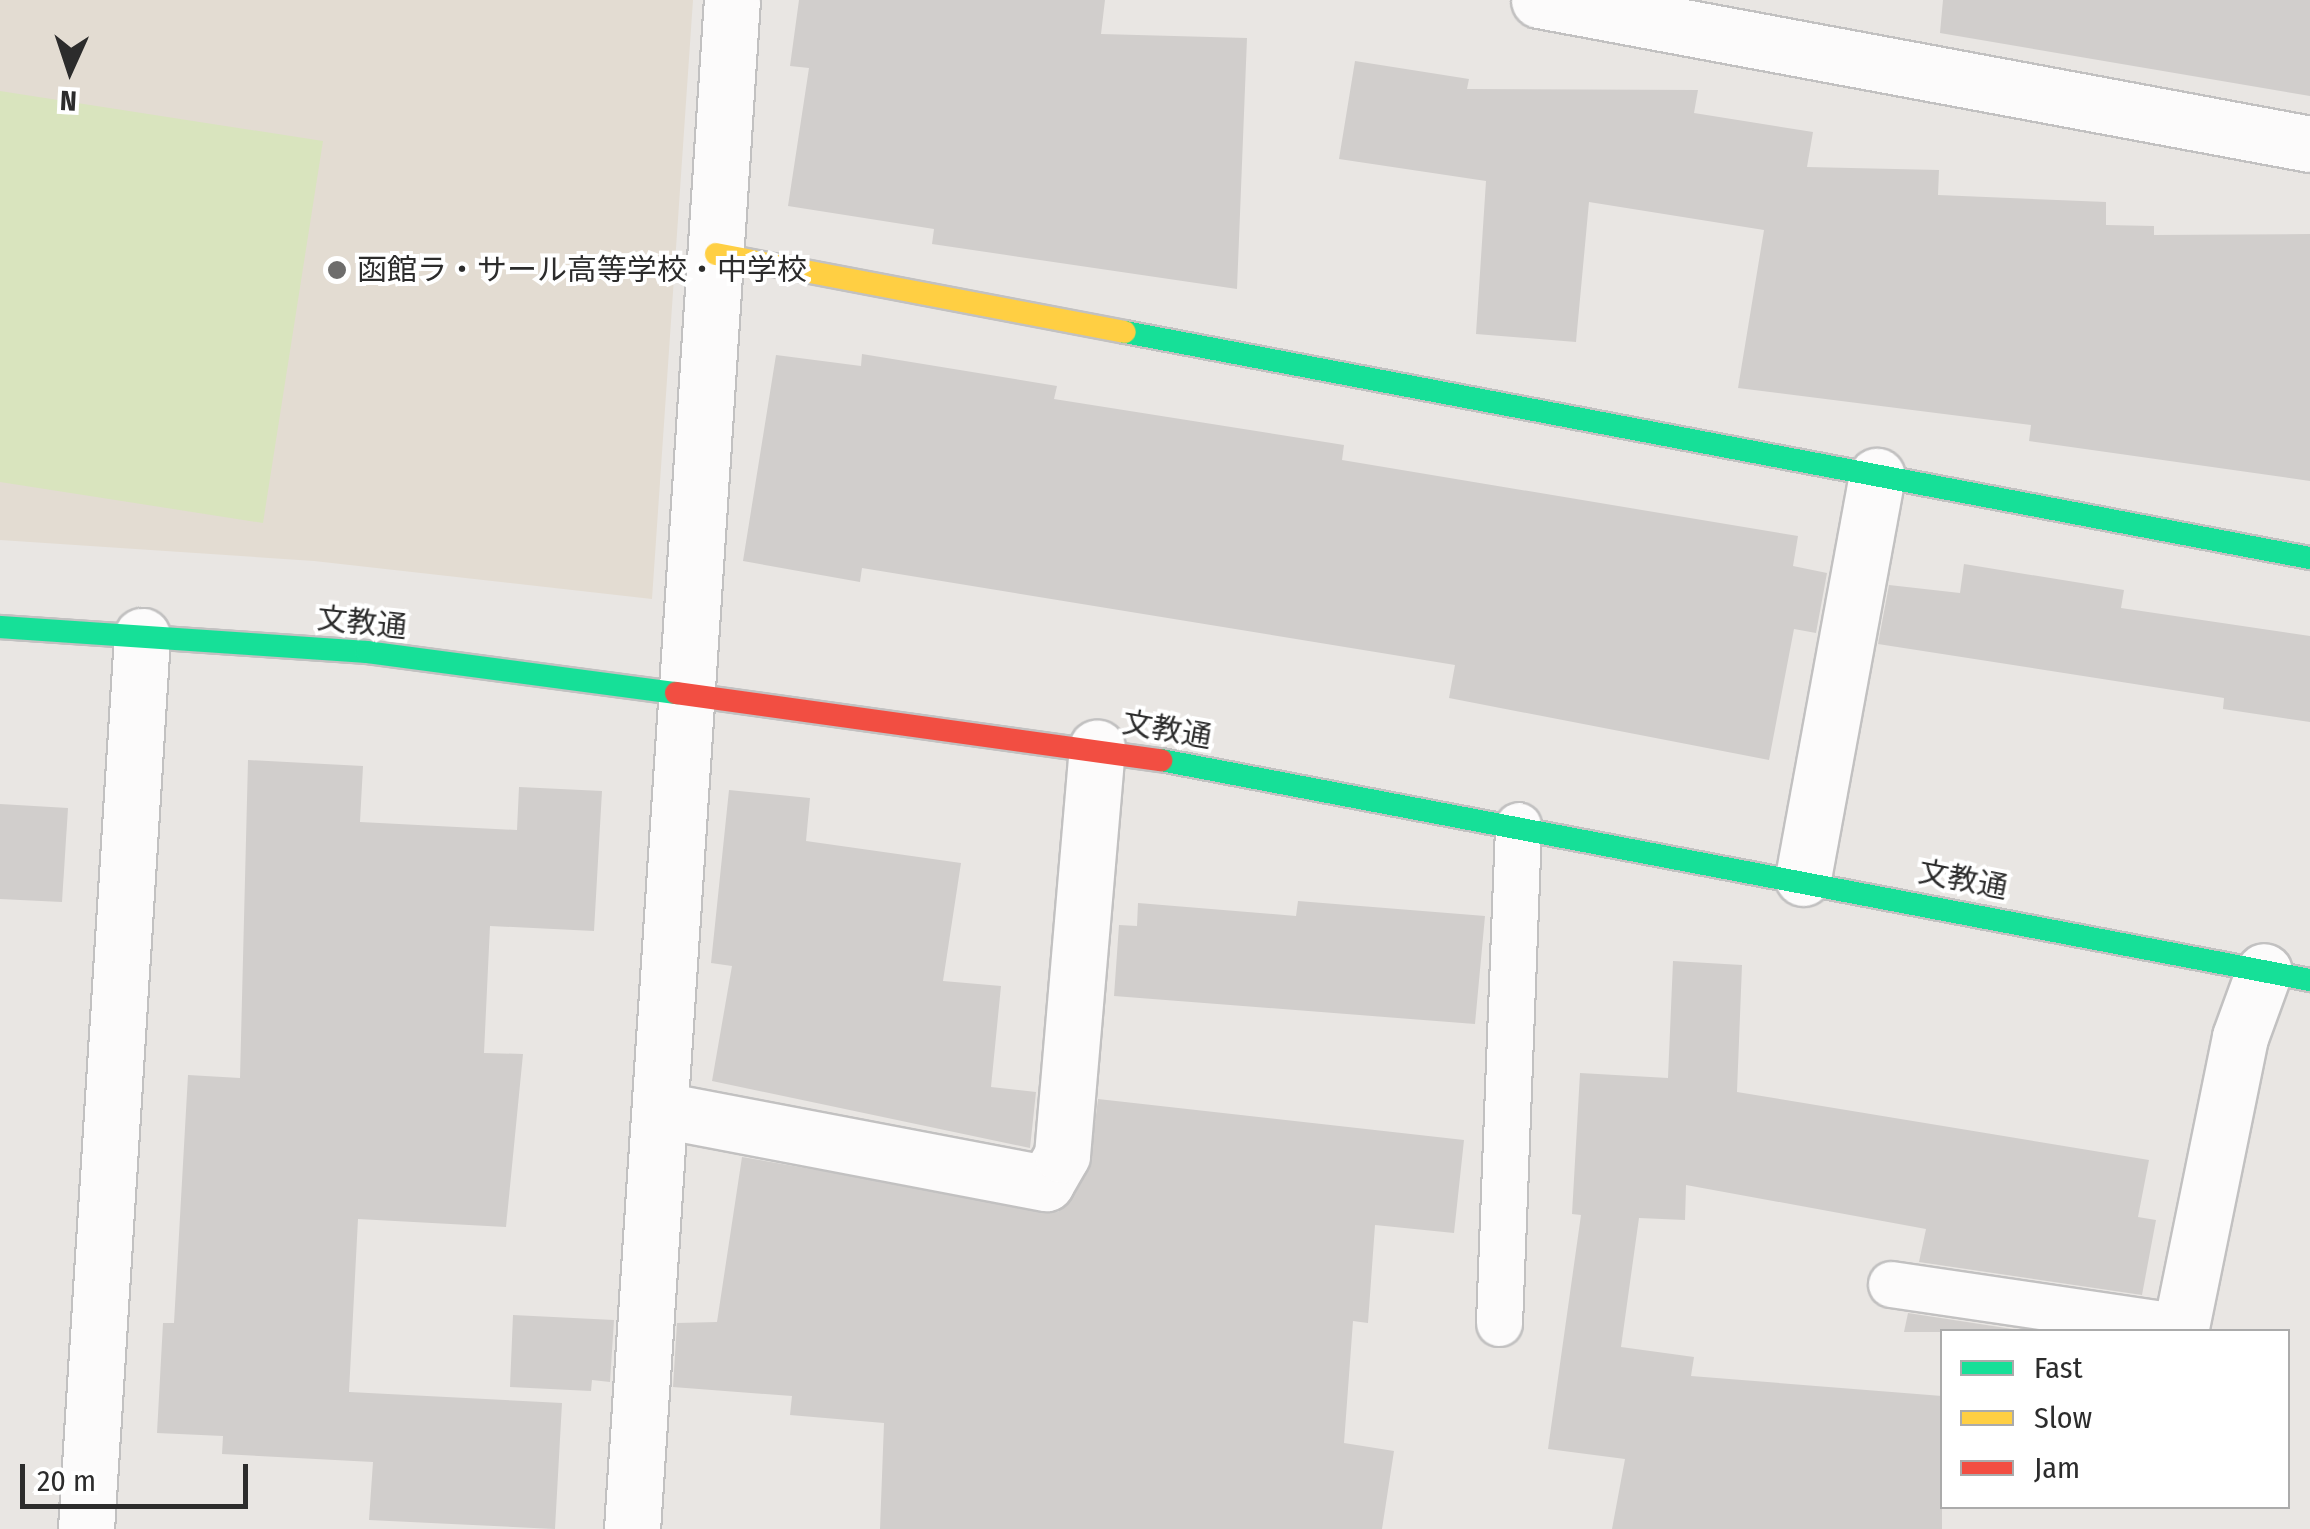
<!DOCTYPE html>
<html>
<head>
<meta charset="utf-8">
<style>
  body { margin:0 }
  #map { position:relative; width:2310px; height:1529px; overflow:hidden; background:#e9e6e3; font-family:"Fira Sans Condensed","Noto Sans JP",sans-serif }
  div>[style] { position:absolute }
  .education>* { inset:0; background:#e3dcd2 }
  .pitch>* { inset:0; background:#d9e4be }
  .building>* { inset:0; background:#d1cecc }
  .roads { filter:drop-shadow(2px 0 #c2c1c1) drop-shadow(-2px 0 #c2c1c1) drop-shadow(0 2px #c2c1c1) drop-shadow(0 -2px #c2c1c1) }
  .lane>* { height:45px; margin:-22.5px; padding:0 22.5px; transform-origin:22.5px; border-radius:22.5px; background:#fcfbfb }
  .street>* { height:55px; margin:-27.5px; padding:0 27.5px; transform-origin:27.5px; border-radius:27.5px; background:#fcfbfb }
  .fast>* { height:22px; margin:-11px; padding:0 11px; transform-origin:11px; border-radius:11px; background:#16e098 }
  .slow>* { height:22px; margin:-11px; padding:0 11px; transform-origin:11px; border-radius:11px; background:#ffcf43 }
  .jam>* { height:22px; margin:-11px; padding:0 11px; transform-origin:11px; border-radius:11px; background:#f24e42 }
  .dots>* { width:28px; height:28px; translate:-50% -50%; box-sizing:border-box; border:5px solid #fff; border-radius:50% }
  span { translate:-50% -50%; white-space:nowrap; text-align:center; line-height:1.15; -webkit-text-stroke:8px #fff; paint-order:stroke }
  .poi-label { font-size:30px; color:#2c2c2c }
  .left { translate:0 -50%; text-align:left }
  .street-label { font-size:30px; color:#2c2c2c }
  .legend { position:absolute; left:1940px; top:1329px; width:350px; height:180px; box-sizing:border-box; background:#fff; border:2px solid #ababab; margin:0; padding:12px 18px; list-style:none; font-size:30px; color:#2c2c2c }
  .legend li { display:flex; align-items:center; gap:20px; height:50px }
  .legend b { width:50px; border:2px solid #ababab }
  .north { position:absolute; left:20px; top:20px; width:100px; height:100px; -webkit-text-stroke:8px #fff; paint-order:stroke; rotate:183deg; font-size:28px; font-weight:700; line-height:40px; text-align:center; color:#2c2c2c }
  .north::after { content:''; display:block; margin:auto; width:35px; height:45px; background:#2c2c2c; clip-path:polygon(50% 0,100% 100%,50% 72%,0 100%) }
  .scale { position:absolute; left:20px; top:1464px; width:228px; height:45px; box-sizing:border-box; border:5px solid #2c2c2c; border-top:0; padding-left:12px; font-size:30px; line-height:35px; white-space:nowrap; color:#2c2c2c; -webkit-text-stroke:8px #fff; paint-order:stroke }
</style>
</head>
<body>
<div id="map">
  <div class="education">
    <div style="clip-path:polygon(0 0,693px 0,652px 599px,314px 561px,0 540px)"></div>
  </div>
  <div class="pitch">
    <div style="clip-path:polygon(0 91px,323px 141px,263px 523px,0 482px)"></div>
  </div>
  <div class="building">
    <div style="clip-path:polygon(799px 0,1105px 0,1101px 34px,1247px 38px,1237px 289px,932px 244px,934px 229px,788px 206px,809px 68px,790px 66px)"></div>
    <div style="clip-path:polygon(1943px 0,2310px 0,2310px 96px,1940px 33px)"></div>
    <div style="clip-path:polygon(1355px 61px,1469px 79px,1467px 89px,1698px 90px,1694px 113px,1813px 132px,1807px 167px,1939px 170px,1938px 195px,2106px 202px,2106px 225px,2154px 226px,2154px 235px,2310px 234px,2310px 481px,2029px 441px,2031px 425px,1738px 388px,1764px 230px,1589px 202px,1576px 342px,1476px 334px,1486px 181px,1339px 159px)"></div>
    <div style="clip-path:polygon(862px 354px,1057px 386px,1054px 399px,1344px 445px,1342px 460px,1798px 536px,1793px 566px,1827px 573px,1816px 633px,1794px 629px,1769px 760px,1449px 698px,1455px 665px,862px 568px,860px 582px,743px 561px,776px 355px,861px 366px)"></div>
    <div style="clip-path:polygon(1964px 564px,2124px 590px,2121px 608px,2310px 636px,2310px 722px,2223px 709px,2224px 698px,1878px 644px,1889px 585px,1960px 593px)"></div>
    <div style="clip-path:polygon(248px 760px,363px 766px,360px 822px,517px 830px,519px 787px,602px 791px,594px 931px,490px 926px,484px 1053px,523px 1054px,506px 1227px,358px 1219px,349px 1392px,562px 1403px,555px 1529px,369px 1520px,373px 1462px,222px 1454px,223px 1436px,157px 1433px,163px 1323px,174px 1323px,188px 1075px,240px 1078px)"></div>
    <div style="clip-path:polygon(729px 790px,810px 798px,806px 841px,961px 863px,943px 981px,1001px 986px,991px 1087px,1036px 1092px,1030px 1148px,712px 1081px,732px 966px,711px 963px)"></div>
    <div style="clip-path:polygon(0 804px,68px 808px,62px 902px,0 899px)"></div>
    <div style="clip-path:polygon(1298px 901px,1485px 916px,1475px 1024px,1114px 996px,1119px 925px,1137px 926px,1138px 903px,1296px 916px)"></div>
    <div style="clip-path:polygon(1673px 961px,1742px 965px,1737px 1092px,2149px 1160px,2138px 1217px,2156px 1220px,2142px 1295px,1919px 1262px,1926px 1229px,1686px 1185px,1685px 1220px,1639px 1218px,1621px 1347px,1694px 1357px,1691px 1376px,1942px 1396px,1942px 1529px,1612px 1529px,1625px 1459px,1548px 1449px,1581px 1215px,1572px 1214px,1580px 1073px,1668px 1078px)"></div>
    <div style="clip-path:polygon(1098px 1099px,1464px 1140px,1454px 1233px,1375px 1225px,1368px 1323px,1353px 1321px,1344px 1443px,1394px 1451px,1382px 1529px,880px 1529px,884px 1423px,790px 1415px,792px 1396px,673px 1387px,677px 1323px,717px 1322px,742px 1157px,1058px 1212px,1089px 1170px)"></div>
    <div style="clip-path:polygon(1908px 1313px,2032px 1332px,1904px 1332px)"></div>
    <div style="clip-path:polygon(513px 1315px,614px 1320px,610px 1382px,592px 1380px,591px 1391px,510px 1387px)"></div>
  </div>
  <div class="roads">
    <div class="lane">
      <div style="left:1891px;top:1284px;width:293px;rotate:8.4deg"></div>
      <div style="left:1499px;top:1323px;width:498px;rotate:-87.8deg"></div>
    </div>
    <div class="street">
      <div style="left:1539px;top:0;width:784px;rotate:10.58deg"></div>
      <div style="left:1803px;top:878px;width:409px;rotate:-79.6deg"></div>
      <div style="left:662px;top:1110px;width:391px;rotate:10.8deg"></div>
      <div style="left:1046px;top:1183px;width:32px;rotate:-60deg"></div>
      <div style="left:1062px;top:1155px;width:409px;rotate:-85.1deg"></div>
      <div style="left:2180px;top:1332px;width:301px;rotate:-78.5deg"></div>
      <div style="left:2240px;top:1037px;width:70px;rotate:-70deg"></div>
      <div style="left:86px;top:1529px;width:895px;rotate:-86.41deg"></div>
      <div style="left:632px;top:1529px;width:1532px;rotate:-86.26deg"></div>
    </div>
    <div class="fast">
      <div style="left:1125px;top:332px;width:1206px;rotate:10.8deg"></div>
      <div style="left:0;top:627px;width:368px;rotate:3.9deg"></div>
      <div style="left:367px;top:652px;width:312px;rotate:7.6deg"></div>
      <div style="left:1161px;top:760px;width:1170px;rotate:10.84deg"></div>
    </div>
    <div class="slow">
      <div style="left:716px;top:254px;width:416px;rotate:10.8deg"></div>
    </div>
    <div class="jam">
      <div style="left:676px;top:693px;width:490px;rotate:7.9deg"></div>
    </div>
  </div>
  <div class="dots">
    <div style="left:337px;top:270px;background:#6e6d6c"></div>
  </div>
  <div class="poi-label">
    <span class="left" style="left:357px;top:270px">函館ラ・サール高等学校・中学校</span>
  </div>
  <div class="street-label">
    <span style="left:362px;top:623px;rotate:6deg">文教通</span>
    <span style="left:1167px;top:730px;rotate:10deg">文教通</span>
    <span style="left:1963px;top:880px;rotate:11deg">文教通</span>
  </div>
  <ul class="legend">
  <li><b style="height:12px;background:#16e098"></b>Fast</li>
  <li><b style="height:12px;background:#ffcf43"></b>Slow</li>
  <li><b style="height:12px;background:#f24e42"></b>Jam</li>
  </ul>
  <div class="north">N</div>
  <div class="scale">20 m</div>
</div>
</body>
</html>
